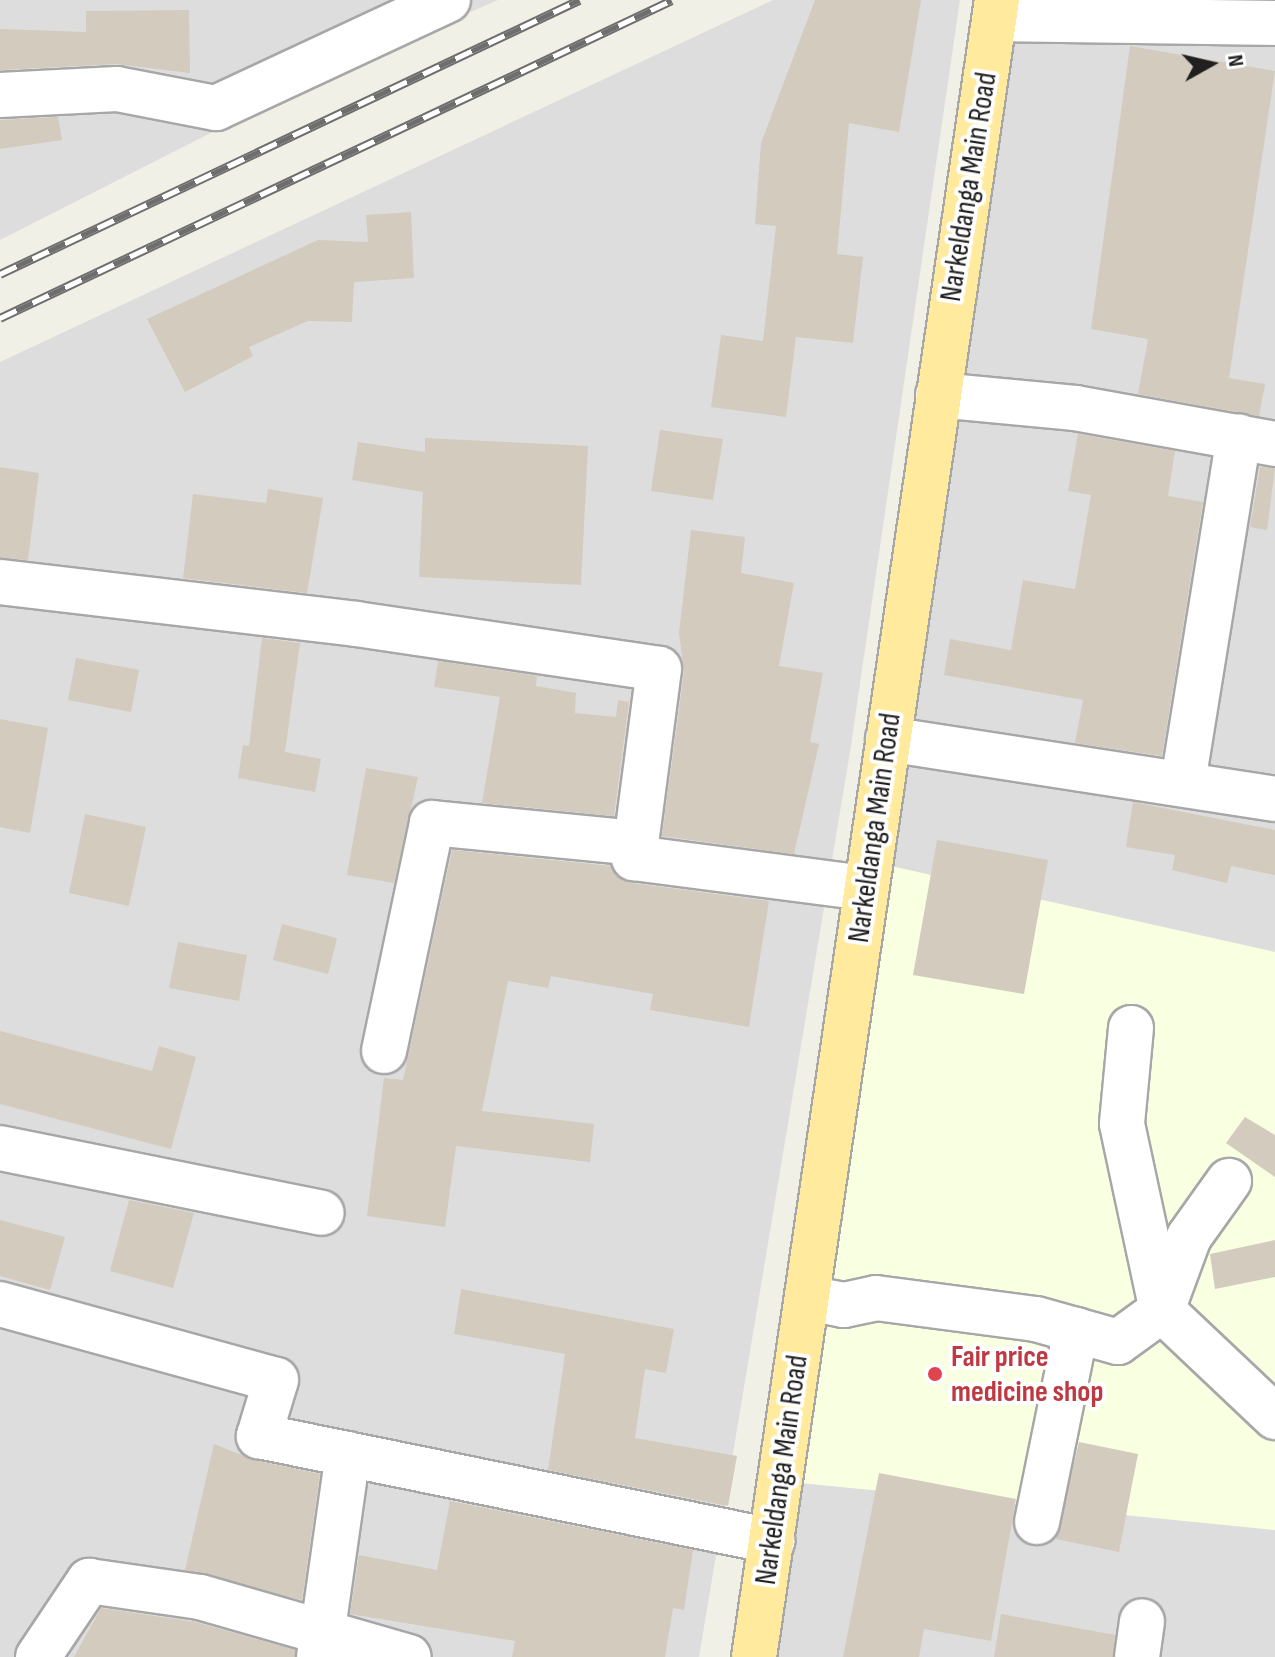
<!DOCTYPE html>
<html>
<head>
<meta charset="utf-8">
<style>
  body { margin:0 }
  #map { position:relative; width:1275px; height:1657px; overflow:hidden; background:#f1f0e6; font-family:"Sofia Sans Condensed",sans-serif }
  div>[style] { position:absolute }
  .residential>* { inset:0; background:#dedddd }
  .education>* { inset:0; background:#f9ffe1 }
  .building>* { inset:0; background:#d2cbbe }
  .roads { filter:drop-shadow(2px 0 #a7a7a7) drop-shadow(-2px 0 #a7a7a7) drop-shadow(0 2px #a7a7a7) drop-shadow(0 -2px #a7a7a7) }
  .minor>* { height:44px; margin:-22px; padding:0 22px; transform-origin:22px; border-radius:22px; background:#fff }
  .major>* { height:44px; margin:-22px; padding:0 22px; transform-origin:22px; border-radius:22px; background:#ffea9d }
  .rail>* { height:9px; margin-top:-4.5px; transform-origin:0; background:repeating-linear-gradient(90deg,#fff 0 18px,#6e6e6e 0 36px); box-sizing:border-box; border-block:2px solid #6e6e6e }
  .dots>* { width:22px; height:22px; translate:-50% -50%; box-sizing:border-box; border:4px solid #fff; border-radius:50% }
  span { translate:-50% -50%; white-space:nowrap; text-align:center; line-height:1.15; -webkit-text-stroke:8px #fff; paint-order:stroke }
  .street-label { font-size:30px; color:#202020 }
  .health-label { font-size:30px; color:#be3a42; font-weight:700 }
  .left { translate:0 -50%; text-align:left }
  .north { position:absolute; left:1171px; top:24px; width:80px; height:80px; -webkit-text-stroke:6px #fff; paint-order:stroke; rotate:82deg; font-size:22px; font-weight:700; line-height:32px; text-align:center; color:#202020 }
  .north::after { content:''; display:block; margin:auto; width:28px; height:36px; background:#202020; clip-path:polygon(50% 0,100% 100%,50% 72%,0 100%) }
</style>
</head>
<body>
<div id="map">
  <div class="residential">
    <div style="clip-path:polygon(0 0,498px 0,331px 72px,0 240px)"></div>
    <div style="clip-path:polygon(773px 0,960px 0,850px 752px,699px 1657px,0 1657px,0 362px)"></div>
    <div style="clip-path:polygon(1018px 0,1275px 0,1275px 1657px,777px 1657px)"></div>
  </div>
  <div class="education">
    <div style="clip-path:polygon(851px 857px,1275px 952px,1275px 1530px,780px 1481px)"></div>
  </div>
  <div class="building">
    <div style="clip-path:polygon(815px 0,921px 0,899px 132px,849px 123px,837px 254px,863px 257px,853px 343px,796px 337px,786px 417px,711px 407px,721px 335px,763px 341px,776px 226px,755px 224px,761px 143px)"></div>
    <div style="clip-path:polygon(189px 10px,190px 73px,116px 64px,0 70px,0 29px,86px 32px,86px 11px)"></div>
    <div style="clip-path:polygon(1130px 46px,1275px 71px,1229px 378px,1265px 384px,1259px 416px,1138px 394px,1148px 339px,1091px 329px)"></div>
    <div style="clip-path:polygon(58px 117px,62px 140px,0 149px,0 120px)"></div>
    <div style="clip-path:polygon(411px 212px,414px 278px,354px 282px,352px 322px,308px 321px,249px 347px,253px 356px,185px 392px,147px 319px,318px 240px,368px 242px,366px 215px)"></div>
    <div style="clip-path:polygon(660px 430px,723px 439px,713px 500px,651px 491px)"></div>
    <div style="clip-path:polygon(1078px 434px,1175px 451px,1168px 496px,1203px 502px,1162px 756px,1075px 743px,1083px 700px,944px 675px,950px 639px,1011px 650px,1023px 580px,1075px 589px,1091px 495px,1068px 491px)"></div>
    <div style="clip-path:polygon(425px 438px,588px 446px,581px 585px,419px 577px,423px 492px,352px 480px,358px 442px,425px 452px)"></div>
    <div style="clip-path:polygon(0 467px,39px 473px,28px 560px,0 558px)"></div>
    <div style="clip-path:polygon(1260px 467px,1275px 468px,1267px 530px,1250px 527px)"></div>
    <div style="clip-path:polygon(268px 489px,323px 498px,307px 593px,183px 578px,193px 494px,266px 503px)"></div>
    <div style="clip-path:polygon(691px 530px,745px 537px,741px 573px,794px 583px,779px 666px,823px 673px,810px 742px,819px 744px,794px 854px,662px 836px,684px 672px,679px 633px)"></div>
    <div style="clip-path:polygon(262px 638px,300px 643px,285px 752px,321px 759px,315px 792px,238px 778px,243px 745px,249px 746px)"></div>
    <div style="clip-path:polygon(76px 658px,139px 670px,131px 712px,68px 700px)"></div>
    <div style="clip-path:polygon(438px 661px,537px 676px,536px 686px,576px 693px,575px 713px,616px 717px,618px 700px,629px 702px,614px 816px,482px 803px,500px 697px,434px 687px)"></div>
    <div style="clip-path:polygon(0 719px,48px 728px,30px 833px,0 827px)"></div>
    <div style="clip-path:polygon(366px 768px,418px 777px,394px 883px,347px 875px)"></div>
    <div style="clip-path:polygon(1133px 802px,1275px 830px,1275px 875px,1231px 866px,1227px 883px,1172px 870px,1175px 855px,1126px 847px)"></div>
    <div style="clip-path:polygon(85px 814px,146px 827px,129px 906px,69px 893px)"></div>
    <div style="clip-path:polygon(937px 840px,1048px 860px,1024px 994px,913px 975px)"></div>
    <div style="clip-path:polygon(452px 850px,611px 866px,631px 883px,769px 901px,749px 1027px,650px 1010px,653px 994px,551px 976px,548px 988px,508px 981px,482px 1111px,594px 1124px,590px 1162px,456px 1146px,445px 1227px,367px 1216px,384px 1078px,403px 1080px)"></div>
    <div style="clip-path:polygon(282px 924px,337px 938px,328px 974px,273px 960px)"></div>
    <div style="clip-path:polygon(178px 942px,247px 955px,239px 1001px,169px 988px)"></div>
    <div style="clip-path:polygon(0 1031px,152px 1071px,159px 1046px,196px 1057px,171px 1149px,0 1104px)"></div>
    <div style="clip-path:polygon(1245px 1117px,1275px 1135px,1275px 1177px,1226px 1143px)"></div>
    <div style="clip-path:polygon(129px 1200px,194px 1213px,173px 1288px,110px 1271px)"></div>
    <div style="clip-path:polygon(0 1220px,65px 1237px,50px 1290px,0 1276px)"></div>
    <div style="clip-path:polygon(1275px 1240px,1275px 1277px,1215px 1289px,1210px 1254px)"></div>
    <div style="clip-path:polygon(461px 1289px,674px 1329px,666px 1373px,645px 1369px,635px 1438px,737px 1456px,728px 1506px,548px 1470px,565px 1354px,454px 1334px)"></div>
    <div style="clip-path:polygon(1079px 1442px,1138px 1454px,1119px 1552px,1056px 1539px)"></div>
    <div style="clip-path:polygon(214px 1444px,254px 1460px,320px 1474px,302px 1600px,185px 1570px)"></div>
    <div style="clip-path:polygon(879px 1473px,1016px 1499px,991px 1641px,924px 1629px,919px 1657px,843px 1657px)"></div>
    <div style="clip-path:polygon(450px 1501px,693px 1550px,684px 1610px,673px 1608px,665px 1657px,512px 1657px,515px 1641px,350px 1614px,359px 1555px,437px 1570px)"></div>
    <div style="clip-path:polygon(101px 1608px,195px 1622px,295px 1650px,295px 1657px,74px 1657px)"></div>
    <div style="clip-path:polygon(1001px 1614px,1115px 1635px,1113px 1657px,994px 1657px)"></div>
  </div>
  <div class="roads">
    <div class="minor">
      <div style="left:995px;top:19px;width:280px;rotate:0.8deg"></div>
      <div style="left:0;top:95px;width:117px;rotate:-2.9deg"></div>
      <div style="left:117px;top:89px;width:101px;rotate:10.9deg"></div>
      <div style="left:216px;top:108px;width:256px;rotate:-25deg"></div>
      <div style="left:938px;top:395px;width:138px;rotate:5.4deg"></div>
      <div style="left:1075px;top:408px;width:203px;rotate:10.2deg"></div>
      <div style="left:0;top:582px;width:358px;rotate:6.7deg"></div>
      <div style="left:356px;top:624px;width:306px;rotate:8.4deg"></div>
      <div style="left:659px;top:669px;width:191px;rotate:97.5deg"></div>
      <div style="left:634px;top:858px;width:234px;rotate:7.4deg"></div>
      <div style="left:888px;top:739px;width:392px;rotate:8.8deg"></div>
      <div style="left:1183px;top:782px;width:350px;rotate:-80.8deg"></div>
      <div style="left:1131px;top:1028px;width:96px;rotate:95.4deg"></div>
      <div style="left:1122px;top:1124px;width:190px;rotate:77.9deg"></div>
      <div style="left:1162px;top:1310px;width:156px;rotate:43.4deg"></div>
      <div style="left:384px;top:1051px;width:233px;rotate:-78.1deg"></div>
      <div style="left:432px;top:823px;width:205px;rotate:5.6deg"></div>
      <div style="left:0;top:1148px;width:328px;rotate:11.4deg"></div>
      <div style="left:808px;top:1298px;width:37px;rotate:11deg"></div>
      <div style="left:844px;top:1305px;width:33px;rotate:-12deg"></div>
      <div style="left:876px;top:1298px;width:161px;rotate:7.5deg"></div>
      <div style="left:1036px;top:1319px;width:85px;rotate:15.7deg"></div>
      <div style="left:1118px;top:1342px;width:54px;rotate:-36deg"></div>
      <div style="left:1162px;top:1310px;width:78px;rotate:-69.7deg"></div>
      <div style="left:1189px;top:1237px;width:69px;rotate:-54.5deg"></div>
      <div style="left:0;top:1304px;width:286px;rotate:15.4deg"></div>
      <div style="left:276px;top:1380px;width:59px;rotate:106.9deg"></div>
      <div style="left:259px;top:1436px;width:524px;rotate:11.57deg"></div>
      <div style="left:1037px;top:1522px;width:196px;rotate:-78.5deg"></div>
      <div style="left:38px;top:1657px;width:92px;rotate:-56.1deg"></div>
      <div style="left:89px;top:1581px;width:112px;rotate:8.2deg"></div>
      <div style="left:200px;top:1597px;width:217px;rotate:16deg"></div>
      <div style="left:319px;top:1657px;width:205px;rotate:-81.9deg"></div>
      <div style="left:1137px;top:1657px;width:36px;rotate:-82deg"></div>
    </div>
    <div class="major">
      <div style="left:754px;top:1657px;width:1675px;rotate:-81.66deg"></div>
    </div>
  </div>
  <div class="rail">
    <div style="left:0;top:274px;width:641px;rotate:-25.32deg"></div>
    <div style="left:0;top:318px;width:743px;rotate:-25.32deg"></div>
  </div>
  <div class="dots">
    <div style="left:935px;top:1374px;background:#e0444e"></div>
  </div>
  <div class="street-label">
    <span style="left:969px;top:187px;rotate:-81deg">Narkeldanga Main Road</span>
    <span style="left:875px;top:828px;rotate:-82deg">Narkeldanga Main Road</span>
    <span style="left:782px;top:1470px;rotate:-82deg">Narkeldanga Main Road</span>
  </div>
  <div class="health-label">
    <span class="left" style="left:951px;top:1374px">Fair price<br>medicine shop</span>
  </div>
  <div class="north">N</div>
</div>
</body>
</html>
